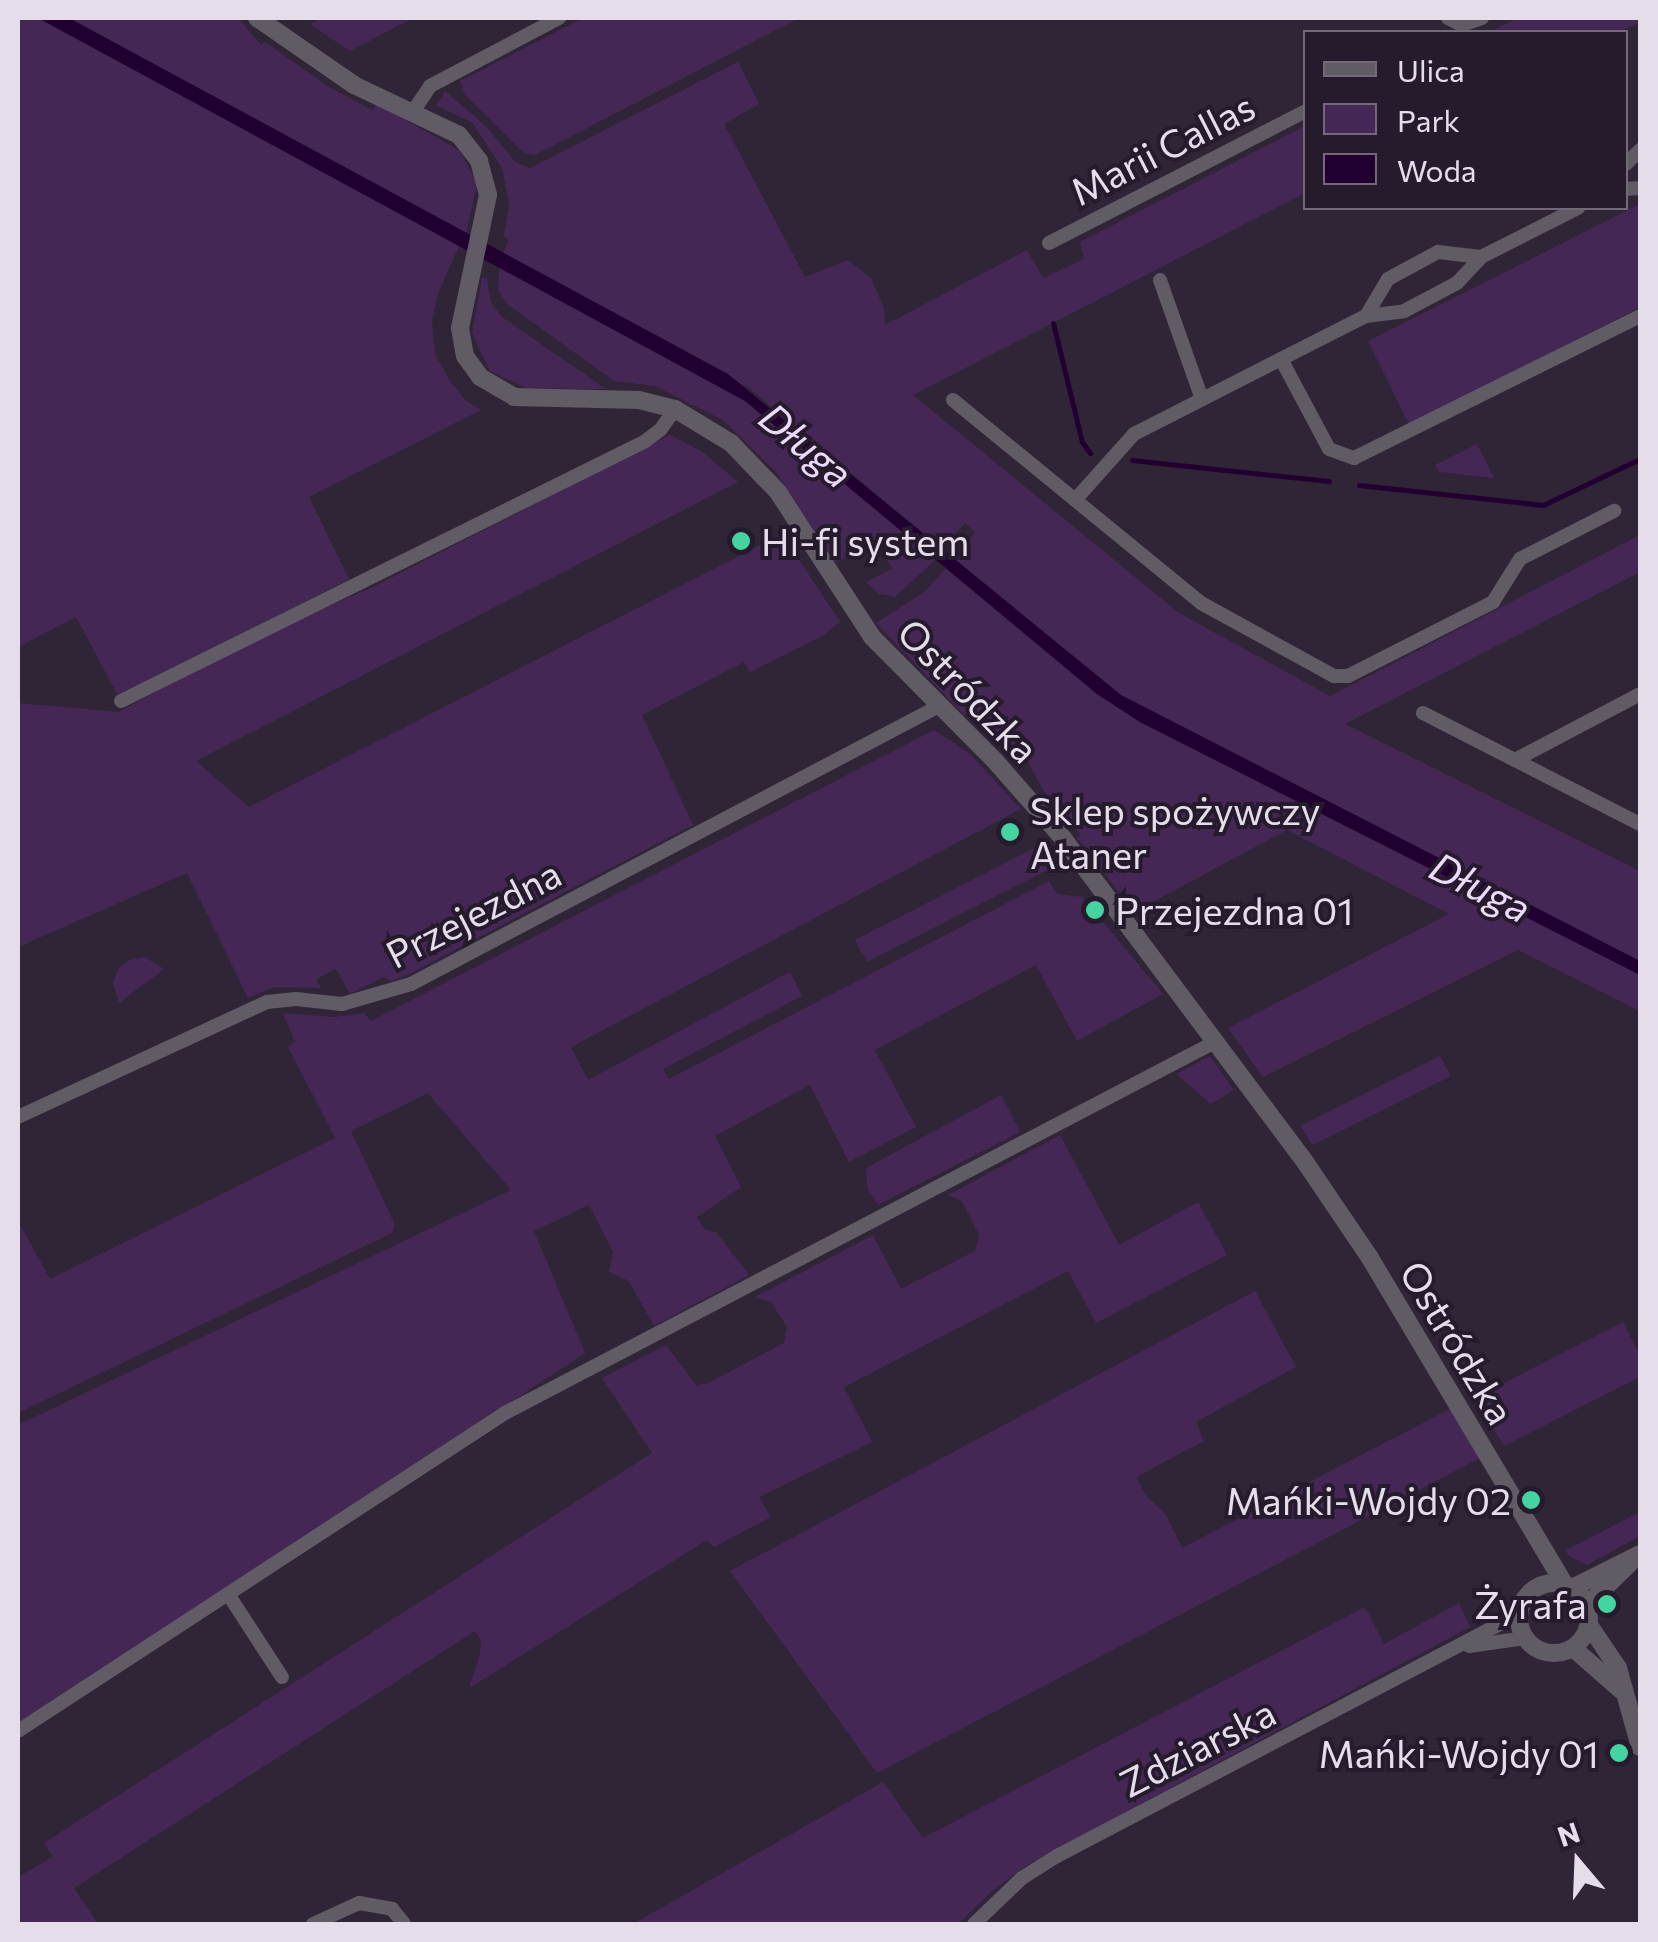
<!DOCTYPE html>
<html>
<head>
<meta charset="utf-8">
<style>
  body { margin:0 }
  #map { position:relative; width:1658px; height:1942px; overflow:hidden; background:#302537; font-family:Commissioner,sans-serif }
  div>[style] { position:absolute }
  .green>* { inset:0; background:#442755 }
  .water>* { inset:0; background:#210031 }
  .stream>* { height:5px; margin:-2.5px; padding:0 2.5px; transform-origin:2.5px; border-radius:2.5px; background:#210031 }
  .minor>* { height:14px; margin:-7px; padding:0 7px; transform-origin:7px; border-radius:7px; background:#605b64 }
  .tertiary>* { height:18px; margin:-9px; padding:0 9px; transform-origin:9px; border-radius:9px; background:#605b64 }
  .tertiary>.ring { margin:-9px; padding:0; box-sizing:content-box; background:none; border:18px solid #605b64; border-radius:50% }
  .dots>* { width:28px; height:28px; translate:-50% -50%; box-sizing:border-box; border:5px solid #261b2d; border-radius:50% }
  span { translate:-50% -50%; white-space:nowrap; text-align:center; line-height:1.15; -webkit-text-stroke:8px #261b2d; paint-order:stroke }
  .street-label { font-size:38px; color:#e5deea }
  .poi-label { font-size:38px; color:#e5deea }
  .left { translate:0 -50%; text-align:left }
  .right { translate:-100% -50%; text-align:right }
  .water-label { font-size:40px; color:#edd9fb; font-style:italic }
  .frame { position:absolute; inset:0; border:20px solid #e5deea; pointer-events:none }
  .legend { position:absolute; left:1303px; top:30px; width:325px; height:180px; box-sizing:border-box; background:#261b2d; border:2px solid #726979; margin:0; padding:12px 18px; list-style:none; font-size:30px; color:#e5deea }
  .legend li { display:flex; align-items:center; gap:20px; height:50px }
  .legend b { width:50px; border:2px solid #726979 }
  .north { position:absolute; left:1528px; top:1812px; width:100px; height:100px; -webkit-text-stroke:8px #261b2d; paint-order:stroke; rotate:341deg; font-size:28px; font-weight:700; line-height:40px; text-align:center; color:#e5deea }
  .north::after { content:''; display:block; margin:auto; width:35px; height:45px; background:#e5deea; clip-path:polygon(50% 0,100% 100%,50% 72%,0 100%) }
</style>
</head>
<body>
<div id="map">
  <div class="green">
    <div style="clip-path:polygon(18px 18px,38px 18px,459px 246px,438px 293px,432px 322px,435px 354px,449px 380px,466px 401px,481px 410px,309px 497px,349px 579px,161px 676px,117px 694px,76px 617px,18px 647px)"></div>
    <div style="clip-path:polygon(69px 18px,244px 18px,241px 22px,261px 45px,265px 42px,329px 87px,372px 110px,378px 104px,460px 151px,477px 183px,466px 234px)"></div>
    <div style="clip-path:polygon(323px 18px,413px 18px,350px 51px,310px 24px)"></div>
    <div style="clip-path:polygon(583px 18px,799px 18px,535px 155px,524px 153px,465px 95px,460px 81px)"></div>
    <div style="clip-path:polygon(1518px 18px,1640px 18px,1640px 22px,1620px 32px,1489px 32px)"></div>
    <div style="clip-path:polygon(738px 62px,759px 104px,724px 124px,805px 277px,848px 260px,871px 278px,884px 308px,885px 325px,1027px 250px,1043px 278px,1084px 259px,1080px 242px,1305px 126px,1305px 193px,913px 395px,1179px 613px,1330px 696px,1640px 535px,1640px 572px,1345px 724px,1640px 871px,1640px 961px,1149px 713px,1093px 676px,956px 560px,975px 532px,965px 523px,941px 548px,749px 388px,503px 254px,509px 240px,504px 236px,509px 205px,502px 168px,472px 122px,436px 106px,445px 91px,487px 127px,515px 162px,530px 168px)"></div>
    <div style="clip-path:polygon(1640px 204px,1640px 307px,1409px 424px,1368px 341px)"></div>
    <div style="clip-path:polygon(499px 267px,745px 401px,936px 559px,895px 597px,879px 594px,866px 582px,893px 568px,876px 546px,835px 562px,776px 472px,723px 420px,655px 386px,614px 381px,507px 304px,498px 290px)"></div>
    <div style="clip-path:polygon(482px 277px,487px 279px,491px 303px,502px 317px,606px 389px,526px 388px,490px 371px,472px 333px)"></div>
    <div style="clip-path:polygon(670px 435px,701px 451px,738px 482px,196px 761px,249px 807px,782px 534px,840px 622px,822px 636px,750px 672px,744px 662px,642px 715px,693px 825px,409px 974px,391px 981px,383px 977px,350px 994px,336px 969px,316px 979px,321px 988px,275px 987px,248px 998px,187px 873px,18px 947px,18px 703px,119px 712px,259px 636px,373px 587px)"></div>
    <div style="clip-path:polygon(1477px 444px,1494px 478px,1439px 472px,1435px 465px)"></div>
    <div style="clip-path:polygon(946px 568px,1097px 694px,1140px 722px,1640px 975px,1640px 1011px,1518px 950px,1263px 1077px,1228px 1028px,1449px 914px,1287px 830px,1134px 912px,1077px 838px,1081px 835px,1043px 790px,1024px 754px,970px 711px,964px 715px,876px 623px,924px 592px)"></div>
    <div style="clip-path:polygon(934px 730px,969px 753px,1021px 809px,571px 1047px,588px 1080px,790px 972px,802px 996px,663px 1069px,669px 1079px,1049px 881px,1057px 894px,1082px 897px,1163px 994px,1077px 1041px,1036px 965px,875px 1050px,916px 1127px,849px 1162px,810px 1085px,715px 1136px,741px 1187px,697px 1217px,705px 1230px,716px 1232px,749px 1275px,654px 1326px,629px 1281px,609px 1272px,613px 1252px,589px 1205px,534px 1231px,585px 1353px,18px 1726px,18px 1425px,511px 1190px,428px 1093px,351px 1131px,395px 1225px,392px 1233px,18px 1413px,18px 1221px,50px 1279px,335px 1138px,288px 1047px,295px 1042px,283px 1013px,334px 1017px,364px 1013px,371px 1021px)"></div>
    <div style="clip-path:polygon(1040px 845px,1048px 856px,1047px 870px,867px 962px,855px 940px)"></div>
    <div style="clip-path:polygon(145px 957px,164px 969px,119px 1003px,113px 983px,118px 969px,129px 960px)"></div>
    <div style="clip-path:polygon(1210px 1056px,1234px 1090px,1211px 1104px,1176px 1074px)"></div>
    <div style="clip-path:polygon(1440px 1056px,1451px 1076px,1313px 1145px,1300px 1126px)"></div>
    <div style="clip-path:polygon(1001px 1095px,1020px 1132px,878px 1205px,867px 1187px,866px 1168px)"></div>
    <div style="clip-path:polygon(1060px 1135px,1119px 1245px,1198px 1202px,1227px 1255px,1096px 1323px,1068px 1271px,844px 1387px,872px 1442px,759px 1497px,771px 1517px,714px 1547px,707px 1540px,469px 1688px,480px 1654px,481px 1640px,475px 1631px,74px 1888px,98px 1924px,18px 1924px,18px 1877px,53px 1857px,44px 1843px,652px 1453px,602px 1378px,666px 1345px,696px 1385px,708px 1383px,784px 1343px,787px 1327px,771px 1302px,755px 1297px,873px 1235px,901px 1289px,975px 1251px,979px 1235px,962px 1201px,948px 1195px)"></div>
    <div style="clip-path:polygon(1255px 1291px,1296px 1367px,1196px 1422px,1204px 1441px,1136px 1477px,1147px 1497px,1165px 1513px,1182px 1548px,1452px 1408px,1482px 1457px,877px 1773px,730px 1571px)"></div>
    <div style="clip-path:polygon(1623px 1322px,1640px 1355px,1640px 1377px,1504px 1446px,1475px 1398px)"></div>
    <div style="clip-path:polygon(1640px 1512px,1640px 1536px,1587px 1565px,1569px 1556px,1566px 1550px)"></div>
    <div style="clip-path:polygon(1459px 1603px,1470px 1627px,1029px 1864px,993px 1890px,958px 1924px,633px 1924px,883px 1782px,923px 1838px,1365px 1607px,1384px 1644px)"></div>
  </div>
  <div class="water">
    <div style="clip-path:polygon(38px 18px,69px 18px,728px 374px,1121px 695px,1640px 961px,1640px 975px,1140px 722px,1097px 694px,745px 401px)"></div>
  </div>
  <div class="stream">
    <div style="left:1053px;top:323px;width:122px;rotate:76.3deg"></div>
    <div style="left:1082px;top:442px;width:14px;rotate:54deg"></div>
    <div style="left:1132px;top:460px;width:198px;rotate:6.1deg"></div>
    <div style="left:1359px;top:485px;width:185px;rotate:6.2deg"></div>
    <div style="left:1543px;top:505px;width:107px;rotate:-25.4deg"></div>
  </div>
  <div class="minor">
    <div style="left:1448px;top:18px;width:16px;rotate:27deg"></div>
    <div style="left:1462px;top:25px;width:21px;rotate:-19deg"></div>
    <div style="left:412px;top:113px;width:32px;rotate:-56deg"></div>
    <div style="left:430px;top:86px;width:146px;rotate:-27.8deg"></div>
    <div style="left:1626px;top:164px;width:20px;rotate:-45deg"></div>
    <div style="left:1626px;top:189px;width:14px;rotate:-4deg"></div>
    <div style="left:1049px;top:243px;width:289px;rotate:-27.2deg"></div>
    <div style="left:1160px;top:280px;width:126px;rotate:70.6deg"></div>
    <div style="left:1366px;top:316px;width:43px;rotate:-59.3deg"></div>
    <div style="left:1388px;top:279px;width:57px;rotate:-28.4deg"></div>
    <div style="left:1438px;top:252px;width:43px;rotate:6.6deg"></div>
    <div style="left:1281px;top:359px;width:102px;rotate:61.9deg"></div>
    <div style="left:1329px;top:449px;width:27px;rotate:20deg"></div>
    <div style="left:1354px;top:458px;width:319px;rotate:-26.4deg"></div>
    <div style="left:953px;top:400px;width:320px;rotate:39.3deg"></div>
    <div style="left:1201px;top:603px;width:152px;rotate:28.8deg"></div>
    <div style="left:1334px;top:676px;width:14px"></div>
    <div style="left:1348px;top:676px;width:163px;rotate:-27deg"></div>
    <div style="left:1493px;top:602px;width:51px;rotate:-57.9deg"></div>
    <div style="left:1520px;top:559px;width:106px;rotate:-27.1deg"></div>
    <div style="left:1075px;top:500px;width:89px;rotate:-48.2deg"></div>
    <div style="left:1134px;top:434px;width:260px;rotate:-27deg"></div>
    <div style="left:1366px;top:316px;width:38px;rotate:-7deg"></div>
    <div style="left:1404px;top:311px;width:60px;rotate:-27.8deg"></div>
    <div style="left:1457px;top:283px;width:35px;rotate:-47deg"></div>
    <div style="left:1481px;top:257px;width:109px;rotate:-26.8deg"></div>
    <div style="left:121px;top:701px;width:584px;rotate:-26.35deg"></div>
    <div style="left:644px;top:442px;width:21px;rotate:-37deg"></div>
    <div style="left:661px;top:429px;width:24px;rotate:-55deg"></div>
    <div style="left:1423px;top:713px;width:244px;rotate:27.1deg"></div>
    <div style="left:1515px;top:760px;width:141px;rotate:-27.8deg"></div>
    <div style="left:18px;top:1117px;width:274px;rotate:-24.8deg"></div>
    <div style="left:267px;top:1002px;width:29px;rotate:-6deg"></div>
    <div style="left:296px;top:999px;width:46px;rotate:6.2deg"></div>
    <div style="left:342px;top:1004px;width:72px;rotate:-16.2deg"></div>
    <div style="left:411px;top:984px;width:597px;rotate:-27.77deg"></div>
    <div style="left:228px;top:1594px;width:99px;rotate:57deg"></div>
    <div style="left:1469px;top:1646px;width:57px;rotate:-8.1deg"></div>
    <div style="left:18px;top:1731px;width:582px;rotate:-33.14deg"></div>
    <div style="left:505px;top:1413px;width:803px;rotate:-27.59deg"></div>
    <div style="left:313px;top:1924px;width:51px;rotate:-24.5deg"></div>
    <div style="left:359px;top:1903px;width:34px;rotate:10deg"></div>
    <div style="left:392px;top:1909px;width:19px;rotate:51deg"></div>
    <div style="left:974px;top:1924px;width:66px;rotate:-43.8deg"></div>
    <div style="left:1022px;top:1878px;width:41px;rotate:-32.2deg"></div>
    <div style="left:1057px;top:1856px;width:522px;rotate:-27.65deg"></div>
  </div>
  <div class="tertiary">
    <div style="left:257px;top:18px;width:118px;rotate:34.6deg"></div>
    <div style="left:354px;top:85px;width:116px;rotate:25.5deg"></div>
    <div style="left:459px;top:135px;width:33px;rotate:52deg"></div>
    <div style="left:479px;top:161px;width:35px;rotate:75deg"></div>
    <div style="left:488px;top:195px;width:136px;rotate:101.9deg"></div>
    <div style="left:460px;top:328px;width:28px;rotate:80deg"></div>
    <div style="left:465px;top:356px;width:26px;rotate:54deg"></div>
    <div style="left:480px;top:377px;width:39px;rotate:30deg"></div>
    <div style="left:514px;top:397px;width:125px;rotate:1.4deg"></div>
    <div style="left:639px;top:400px;width:37px;rotate:14deg"></div>
    <div style="left:675px;top:409px;width:66px;rotate:31.3deg"></div>
    <div style="left:731px;top:443px;width:68px;rotate:46.2deg"></div>
    <div style="left:778px;top:492px;width:173px;rotate:57deg"></div>
    <div style="left:872px;top:637px;width:176px;rotate:45.2deg"></div>
    <div style="left:996px;top:762px;width:100px;rotate:48.7deg"></div>
    <div style="left:1062px;top:837px;width:399px;rotate:53.2deg"></div>
    <div style="left:1301px;top:1156px;width:123px;rotate:55.9deg"></div>
    <div style="left:1370px;top:1258px;width:379px;rotate:59.2deg"></div>
    <div class="ring" style="left:1519px;top:1583px;width:52px;height:52px"></div>
    <div style="left:1572px;top:1588px;width:76px;rotate:-26.6deg"></div>
    <div style="left:1587px;top:1605px;width:60px;rotate:-44.3deg"></div>
    <div style="left:1589px;top:1625px;width:52px;rotate:56deg"></div>
    <div style="left:1618px;top:1668px;width:82px;rotate:74.4deg"></div>
    <div style="left:1573px;top:1648px;width:64px;rotate:41.2deg"></div>
  </div>
  <div class="dots">
    <div style="left:741px;top:541px;background:#44d49f"></div>
    <div style="left:1010px;top:832px;background:#44d49f"></div>
    <div style="left:1095px;top:910px;background:#44d49f"></div>
    <div style="left:1531px;top:1500px;background:#44d49f"></div>
    <div style="left:1607px;top:1604px;background:#44d49f"></div>
    <div style="left:1619px;top:1753px;background:#44d49f"></div>
  </div>
  <div class="street-label">
    <span style="left:1162px;top:148px;rotate:-27deg">Marii Callas</span>
    <span style="left:969px;top:690px;rotate:46deg">Ostródzka</span>
    <span style="left:473px;top:913px;rotate:-27deg">Przejezdna</span>
    <span style="left:1458px;top:1342px;rotate:59deg">Ostródzka</span>
    <span style="left:1197px;top:1747px;rotate:-27deg">Zdziarska</span>
  </div>
  <div class="poi-label">
    <span class="left" style="left:761px;top:541px">Hi-fi system</span>
    <span class="left" style="left:1030px;top:832px">Sklep spożywczy<br>Ataner</span>
    <span class="left" style="left:1115px;top:910px">Przejezdna 01</span>
    <span class="right" style="left:1511px;top:1500px">Mańki-Wojdy 02</span>
    <span class="right" style="left:1587px;top:1604px">Żyrafa</span>
    <span class="right" style="left:1599px;top:1753px">Mańki-Wojdy 01</span>
  </div>
  <div class="water-label">
    <span style="left:807px;top:444px;rotate:40deg">Długa</span>
    <span style="left:1481px;top:886px;rotate:27deg">Długa</span>
  </div>
  <div class="frame"></div>
  <ul class="legend">
  <li><b style="height:12px;background:#605b64"></b>Ulica</li>
  <li><b style="height:28px;background:#442755"></b>Park</li>
  <li><b style="height:28px;background:#210031"></b>Woda</li>
  </ul>
  <div class="north">N</div>
</div>
</body>
</html>
